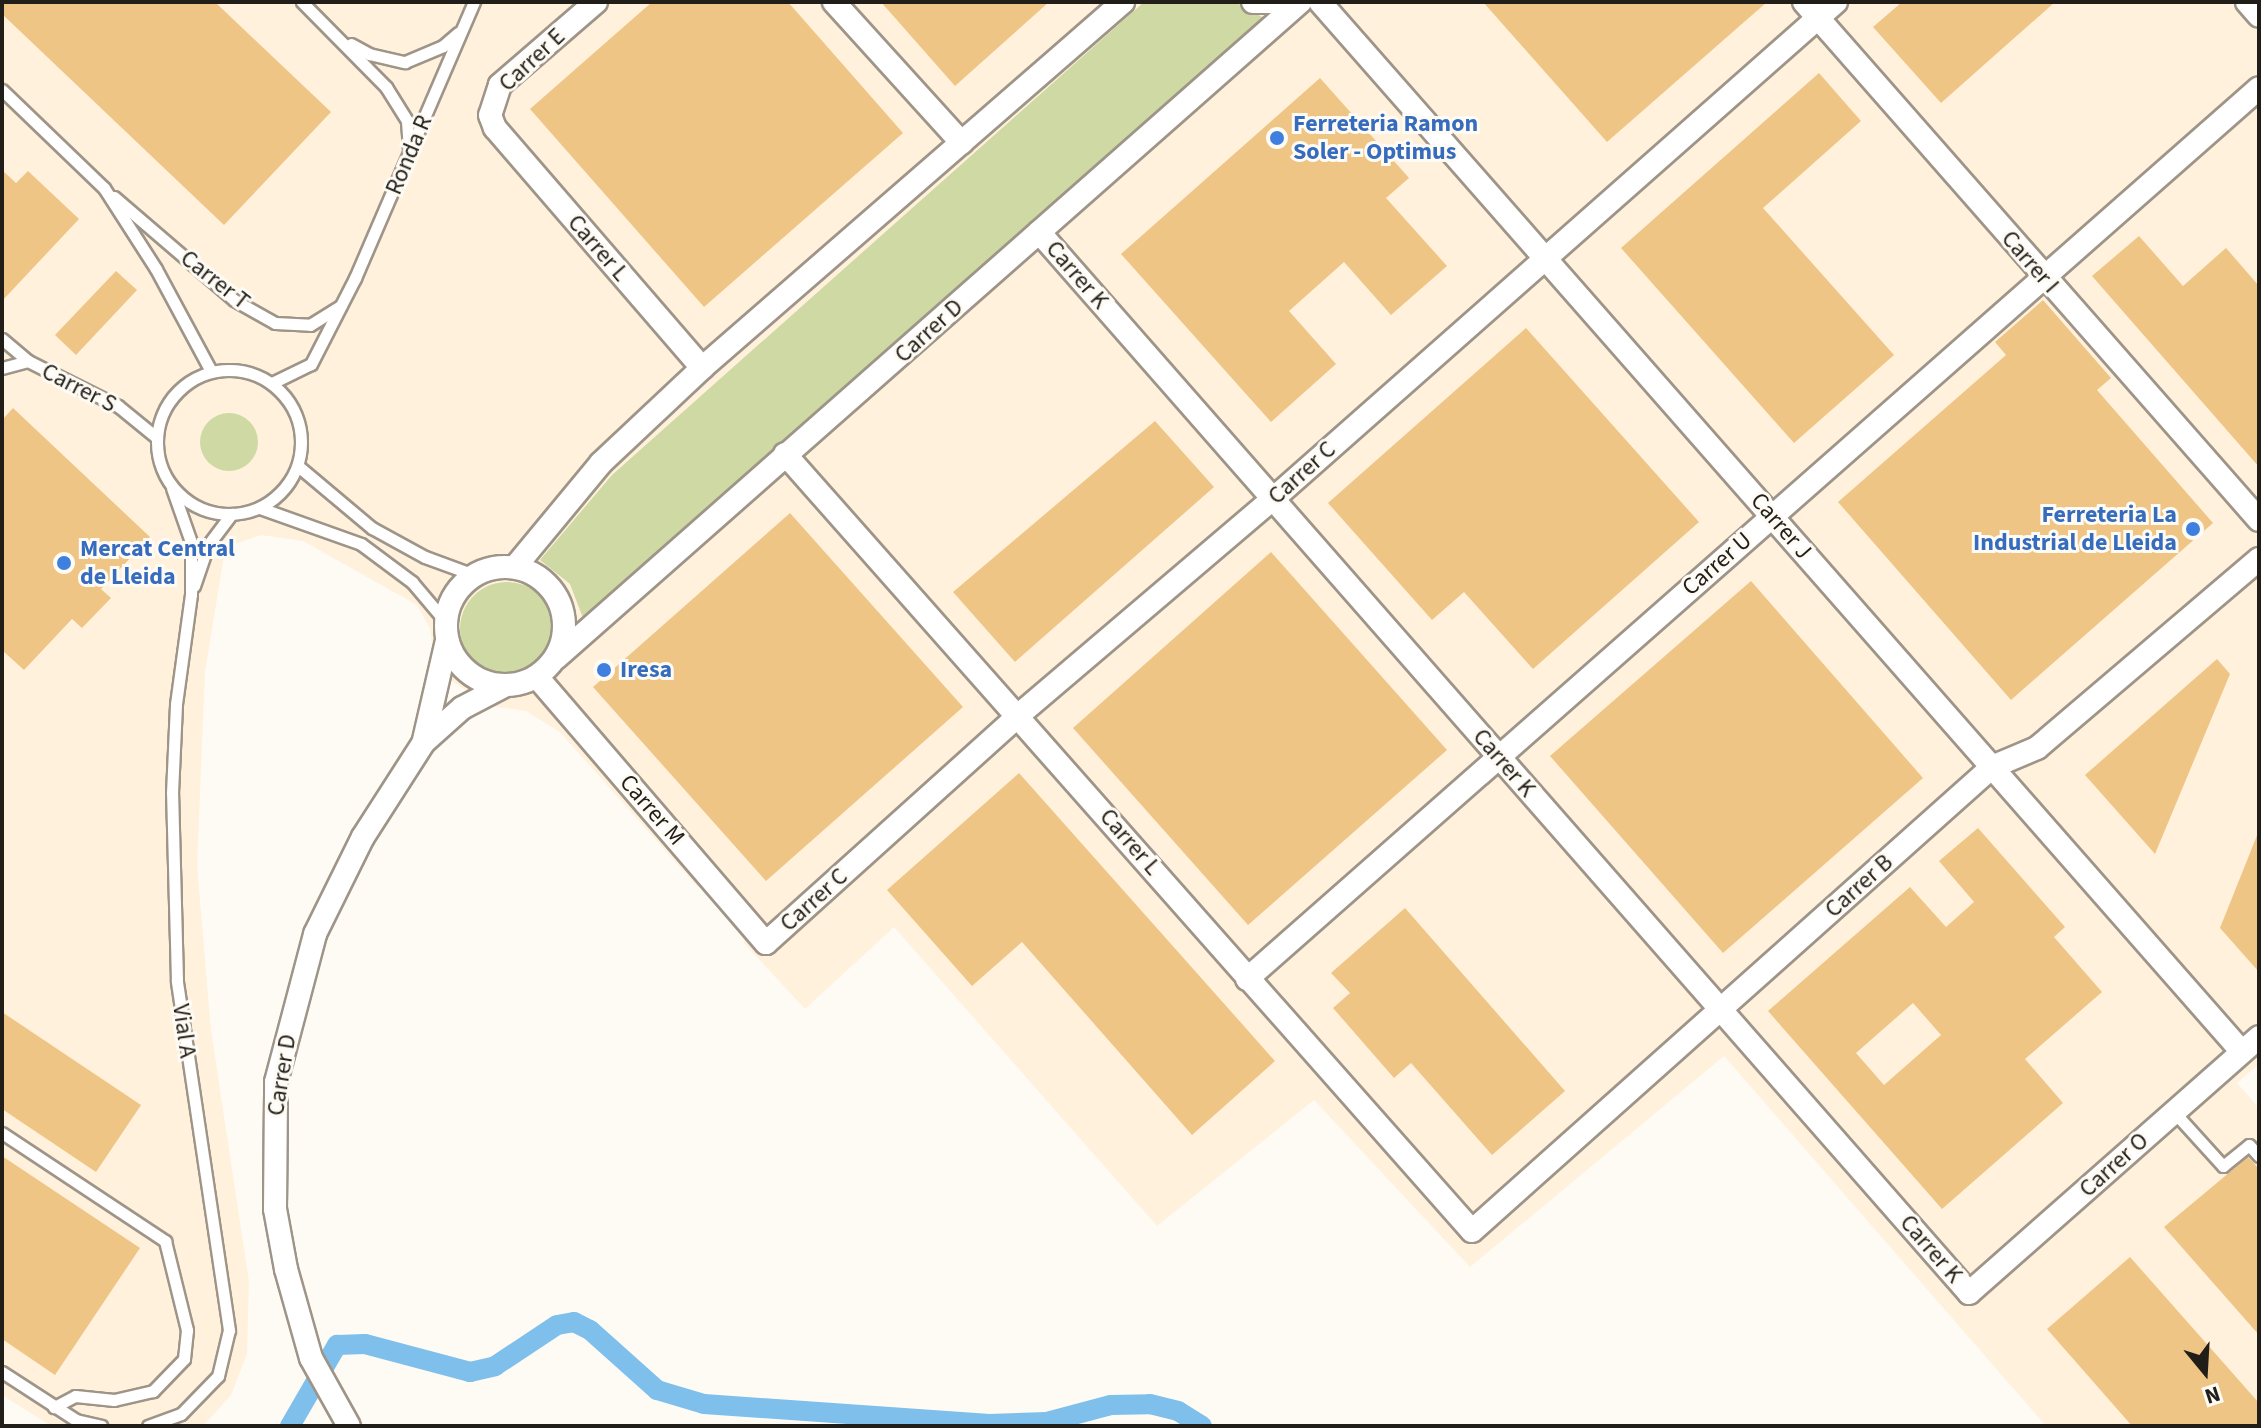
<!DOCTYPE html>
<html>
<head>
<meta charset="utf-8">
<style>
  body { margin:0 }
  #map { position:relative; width:2261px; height:1428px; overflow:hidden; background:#fefbf5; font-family:"Source Sans 3",sans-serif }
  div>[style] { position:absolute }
  .built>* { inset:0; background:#fff1dc }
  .green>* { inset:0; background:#ced9a3 }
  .round { border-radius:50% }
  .canal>* { height:20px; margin:-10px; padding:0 10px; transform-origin:10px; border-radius:10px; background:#7ebfec }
  .building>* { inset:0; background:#efc586 }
  .roads { filter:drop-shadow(2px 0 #9e9588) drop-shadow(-2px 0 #9e9588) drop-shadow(0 2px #9e9588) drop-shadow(0 -2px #9e9588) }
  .lane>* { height:11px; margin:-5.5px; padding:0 5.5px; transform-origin:5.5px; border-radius:5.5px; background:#fff }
  .lane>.ring { margin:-5.5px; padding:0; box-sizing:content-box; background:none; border:11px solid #fff; border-radius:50% }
  .street>* { height:22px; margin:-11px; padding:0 11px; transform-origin:11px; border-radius:11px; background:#fff }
  .street>.ring { margin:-11px; padding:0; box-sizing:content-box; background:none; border:22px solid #fff; border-radius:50% }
  .dots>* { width:22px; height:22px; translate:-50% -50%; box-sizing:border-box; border:4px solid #fefbf5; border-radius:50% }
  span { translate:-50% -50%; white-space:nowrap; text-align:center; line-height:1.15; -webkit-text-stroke:6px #fefbf5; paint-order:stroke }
  .street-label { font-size:24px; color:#211e19 }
  .shop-label { font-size:24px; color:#366cbe; font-weight:700 }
  .left { translate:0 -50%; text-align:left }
  .right { translate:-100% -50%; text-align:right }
  .frame { position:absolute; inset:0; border:4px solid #211e19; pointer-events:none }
  .north { position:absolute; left:2165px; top:1332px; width:80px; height:80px; -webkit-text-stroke:6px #fefbf5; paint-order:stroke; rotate:162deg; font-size:22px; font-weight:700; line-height:32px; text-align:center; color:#211e19 }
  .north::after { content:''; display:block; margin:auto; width:28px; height:36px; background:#211e19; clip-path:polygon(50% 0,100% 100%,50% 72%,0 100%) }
</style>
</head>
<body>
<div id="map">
  <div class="built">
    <div style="clip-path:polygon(2px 2px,2259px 2px,2259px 1064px,2237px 1083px,2259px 1108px,2259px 1426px,2046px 1426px,1724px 1056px,1470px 1267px,1314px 1100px,1157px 1226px,894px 927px,805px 1009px,744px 943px,744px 917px,696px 885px,560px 732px,526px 711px,492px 706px,435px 671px,430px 628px,417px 605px,303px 541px,261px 535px,231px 545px,224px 555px,205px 672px,197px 865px,211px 1030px,249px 1282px,247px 1354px,231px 1395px,203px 1426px,51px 1426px,2px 1395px)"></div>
  </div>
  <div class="green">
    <div style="clip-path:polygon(1144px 2px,1235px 2px,1264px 18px,583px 618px,570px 584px,540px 560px,612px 475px)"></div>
    <div class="round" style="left:200px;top:413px;width:58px;height:58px"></div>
    <div class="round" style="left:460px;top:582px;width:94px;height:94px"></div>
  </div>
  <div class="canal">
    <div style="left:290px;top:1426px;width:94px;rotate:-59.9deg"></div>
    <div style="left:337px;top:1345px;width:28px;rotate:-2deg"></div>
    <div style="left:365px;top:1344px;width:109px;rotate:14.9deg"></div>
    <div style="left:470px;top:1372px;width:26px;rotate:-13deg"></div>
    <div style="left:495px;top:1366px;width:74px;rotate:-33.5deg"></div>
    <div style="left:557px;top:1325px;width:17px;rotate:-10deg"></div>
    <div style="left:574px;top:1322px;width:18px;rotate:27deg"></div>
    <div style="left:590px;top:1330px;width:90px;rotate:41.8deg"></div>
    <div style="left:657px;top:1390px;width:49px;rotate:16.6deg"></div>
    <div style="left:704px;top:1404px;width:286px;rotate:4deg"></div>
    <div style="left:989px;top:1424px;width:58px;rotate:-2deg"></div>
    <div style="left:1047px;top:1422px;width:66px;rotate:-14.9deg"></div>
    <div style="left:1111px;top:1405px;width:39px;rotate:-1deg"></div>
    <div style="left:1150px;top:1404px;width:29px;rotate:14deg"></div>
    <div style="left:1178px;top:1411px;width:28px;rotate:32deg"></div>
  </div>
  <div class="building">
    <div style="clip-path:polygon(2px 2px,215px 2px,331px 112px,224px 225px,2px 14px)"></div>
    <div style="clip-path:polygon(652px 2px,788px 2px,903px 133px,704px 307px,530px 109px)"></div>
    <div style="clip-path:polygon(881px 2px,1049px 2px,955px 86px)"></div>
    <div style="clip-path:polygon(1483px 2px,1767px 2px,1607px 142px)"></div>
    <div style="clip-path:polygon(1902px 2px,2055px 2px,1941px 103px,1873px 27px)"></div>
    <div style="clip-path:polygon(1819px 73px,1861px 121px,1763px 208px,1894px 355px,1794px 443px,1621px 248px)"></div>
    <div style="clip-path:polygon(1320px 78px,1409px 178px,1386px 198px,1447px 266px,1391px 315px,1344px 262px,1289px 311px,1336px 364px,1271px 422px,1121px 254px)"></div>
    <div style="clip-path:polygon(2px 170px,16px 183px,28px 171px,79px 219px,2px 301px)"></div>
    <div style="clip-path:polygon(2139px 236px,2183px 286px,2226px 248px,2259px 286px,2259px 467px,2092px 276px)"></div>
    <div style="clip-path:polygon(116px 271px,137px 290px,76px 355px,55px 335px)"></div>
    <div style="clip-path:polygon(2043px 300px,2111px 378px,2097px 390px,2213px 523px,2011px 700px,1838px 502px,2006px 355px,1995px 342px)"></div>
    <div style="clip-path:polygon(1526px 328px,1699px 522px,1533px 669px,1464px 592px,1432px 620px,1328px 503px)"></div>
    <div style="clip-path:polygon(13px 408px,150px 537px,101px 589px,111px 598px,82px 628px,72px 619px,24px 670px,2px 650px,2px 420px)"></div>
    <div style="clip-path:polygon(1155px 421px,1214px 487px,1015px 662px,953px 592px)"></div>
    <div style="clip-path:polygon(790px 513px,963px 707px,766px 881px,593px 687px)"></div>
    <div style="clip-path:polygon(1271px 552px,1447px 750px,1248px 925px,1073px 728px)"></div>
    <div style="clip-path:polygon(1751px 581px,1923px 778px,1723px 953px,1550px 756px)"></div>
    <div style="clip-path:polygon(2217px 659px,2230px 674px,2155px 854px,2085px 775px)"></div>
    <div style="clip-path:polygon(1019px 773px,1275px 1061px,1192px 1135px,1022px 942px,972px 986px,887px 890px)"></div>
    <div style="clip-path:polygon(evenodd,1978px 828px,2065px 927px,2054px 937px,2102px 992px,2025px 1059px,2063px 1103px,1942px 1209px,1768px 1011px,1910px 887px,1946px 927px,1974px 902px,1939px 861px,1978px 828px,1913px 1003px,1941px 1035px,1884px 1085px,1856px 1053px,1913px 1003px)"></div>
    <div style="clip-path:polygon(2258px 833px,2259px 833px,2259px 972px,2220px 928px)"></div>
    <div style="clip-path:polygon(1405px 908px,1565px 1091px,1492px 1155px,1411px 1063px,1394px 1078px,1333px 1008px,1350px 993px,1331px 973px)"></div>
    <div style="clip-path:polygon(2px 1012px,141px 1105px,96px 1172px,2px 1109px)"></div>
    <div style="clip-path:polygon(2px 1156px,140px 1248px,55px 1375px,2px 1339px)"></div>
    <div style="clip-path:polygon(2248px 1157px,2259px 1169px,2259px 1335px,2164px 1227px)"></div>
    <div style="clip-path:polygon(2130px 1257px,2259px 1403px,2259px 1426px,2132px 1426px,2047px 1329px)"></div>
  </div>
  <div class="roads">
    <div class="lane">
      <div style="left:302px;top:2px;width:120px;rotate:45.3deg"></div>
      <div style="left:386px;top:87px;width:40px;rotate:58deg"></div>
      <div style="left:407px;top:121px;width:28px;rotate:86deg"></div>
      <div style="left:351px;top:44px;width:21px;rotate:29deg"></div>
      <div style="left:369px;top:54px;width:37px;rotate:13deg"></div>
      <div style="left:405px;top:62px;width:41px;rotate:-22.8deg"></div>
      <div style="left:443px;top:46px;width:20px;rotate:-41deg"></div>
      <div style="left:2px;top:90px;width:141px;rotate:43.9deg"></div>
      <div style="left:104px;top:188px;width:96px;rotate:57.3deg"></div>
      <div style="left:156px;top:269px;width:116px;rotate:61.7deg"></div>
      <div style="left:114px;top:197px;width:158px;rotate:40.6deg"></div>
      <div style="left:234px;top:300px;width:47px;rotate:29.3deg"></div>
      <div style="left:275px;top:323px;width:35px;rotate:3deg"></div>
      <div style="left:310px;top:325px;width:36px;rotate:-32deg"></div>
      <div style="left:2px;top:339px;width:34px;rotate:40deg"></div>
      <div style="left:28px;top:361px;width:101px;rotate:26.6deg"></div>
      <div style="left:118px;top:406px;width:49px;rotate:39.2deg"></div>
      <div style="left:2px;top:368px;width:27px;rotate:-15deg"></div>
      <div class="ring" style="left:157px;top:370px;width:133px;height:133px"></div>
      <div style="left:272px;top:383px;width:43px;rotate:-26deg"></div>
      <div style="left:311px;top:364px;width:97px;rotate:-62.9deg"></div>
      <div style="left:355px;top:278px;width:301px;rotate:-66.7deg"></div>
      <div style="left:298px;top:466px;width:97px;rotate:40deg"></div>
      <div style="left:372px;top:528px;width:60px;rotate:28.7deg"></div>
      <div style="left:425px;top:557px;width:52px;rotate:20.2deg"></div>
      <div style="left:260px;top:508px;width:107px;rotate:19.6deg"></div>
      <div style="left:361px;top:544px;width:64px;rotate:36.7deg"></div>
      <div style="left:412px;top:582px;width:51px;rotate:49.8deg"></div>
      <div style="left:194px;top:586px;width:43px;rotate:-71.1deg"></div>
      <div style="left:208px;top:545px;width:39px;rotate:-53deg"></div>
      <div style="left:2174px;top:1112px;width:73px;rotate:47.8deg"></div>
      <div style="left:2223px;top:1166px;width:33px;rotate:-39deg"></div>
      <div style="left:2249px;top:1145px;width:15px;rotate:48deg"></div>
      <div style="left:2px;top:1133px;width:196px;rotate:33.5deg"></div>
      <div style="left:165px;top:1241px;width:92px;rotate:76.1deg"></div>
      <div style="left:187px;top:1330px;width:29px;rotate:96deg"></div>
      <div style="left:184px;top:1359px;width:45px;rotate:134.1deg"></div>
      <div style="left:153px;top:1391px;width:40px;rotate:167deg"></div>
      <div style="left:114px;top:1400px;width:39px;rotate:-174deg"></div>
      <div style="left:75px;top:1396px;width:24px;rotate:152deg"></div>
      <div style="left:2px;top:1372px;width:88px;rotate:33deg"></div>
      <div style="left:76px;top:1420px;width:26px;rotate:13deg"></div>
      <div style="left:148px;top:1426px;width:35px;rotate:-20deg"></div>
      <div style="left:181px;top:1414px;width:53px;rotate:-45.8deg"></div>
      <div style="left:218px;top:1376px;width:47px;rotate:-76.6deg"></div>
      <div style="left:229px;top:1330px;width:353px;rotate:-98.5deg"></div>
      <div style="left:177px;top:981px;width:188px;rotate:-91.5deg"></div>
      <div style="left:172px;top:793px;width:89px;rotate:-87.4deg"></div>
      <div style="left:176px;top:704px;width:111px;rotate:-82.2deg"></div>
      <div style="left:191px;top:594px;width:52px;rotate:-90deg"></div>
      <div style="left:191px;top:542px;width:57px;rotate:-109.4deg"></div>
    </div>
    <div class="street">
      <div style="left:596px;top:2px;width:127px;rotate:139.2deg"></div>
      <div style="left:500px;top:85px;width:32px;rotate:108deg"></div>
      <div style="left:490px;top:115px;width:14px;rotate:69deg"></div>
      <div style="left:495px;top:128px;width:317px;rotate:49.2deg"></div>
      <div style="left:834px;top:2px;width:190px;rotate:47.8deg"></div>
      <div style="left:1253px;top:2px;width:46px"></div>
      <div style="left:1320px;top:2px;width:1397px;rotate:48.71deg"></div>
      <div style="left:1804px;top:2px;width:689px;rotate:48.7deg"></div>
      <div style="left:2247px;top:2px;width:18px;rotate:49deg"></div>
      <div style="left:1039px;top:232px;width:1411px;rotate:48.76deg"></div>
      <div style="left:1969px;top:1293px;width:387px;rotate:-41.4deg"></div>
      <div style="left:785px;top:454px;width:1037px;rotate:48.52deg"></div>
      <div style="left:1472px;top:1231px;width:697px;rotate:-41.74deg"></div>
      <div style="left:1992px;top:767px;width:49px;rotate:-22.9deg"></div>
      <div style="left:2037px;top:748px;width:292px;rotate:-40.4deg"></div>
      <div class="ring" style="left:446px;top:567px;width:96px;height:96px"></div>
      <div style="left:515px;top:567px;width:135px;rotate:-50.4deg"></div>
      <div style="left:601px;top:463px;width:139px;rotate:-43.2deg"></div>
      <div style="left:702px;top:368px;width:558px;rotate:-41deg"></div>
      <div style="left:556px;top:658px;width:992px;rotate:-41.4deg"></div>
      <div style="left:537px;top:677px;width:351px;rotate:49.3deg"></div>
      <div style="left:766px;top:943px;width:342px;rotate:-42deg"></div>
      <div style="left:1020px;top:714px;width:332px;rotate:-40.4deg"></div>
      <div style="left:1273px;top:499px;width:751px;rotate:-41.44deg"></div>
      <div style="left:424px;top:740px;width:103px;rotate:-77deg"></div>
      <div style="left:1247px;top:979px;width:1348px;rotate:-41.36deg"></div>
      <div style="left:349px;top:1426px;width:78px;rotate:-119.2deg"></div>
      <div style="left:311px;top:1358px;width:92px;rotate:-105.7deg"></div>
      <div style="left:286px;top:1269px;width:61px;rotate:-100.4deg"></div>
      <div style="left:275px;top:1209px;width:127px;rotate:-89.5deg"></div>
      <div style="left:276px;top:1082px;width:153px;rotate:-75.2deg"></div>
      <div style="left:315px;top:934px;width:108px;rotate:-63.7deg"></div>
      <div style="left:363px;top:837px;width:113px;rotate:-57.3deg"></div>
      <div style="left:424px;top:742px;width:51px;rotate:-41.8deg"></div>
      <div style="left:462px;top:708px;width:47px;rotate:-27.6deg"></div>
    </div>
  </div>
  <div class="dots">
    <div style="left:1277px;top:138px;background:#3f7fe0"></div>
    <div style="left:2193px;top:529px;background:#3f7fe0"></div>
    <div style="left:64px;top:563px;background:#3f7fe0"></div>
    <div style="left:604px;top:670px;background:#3f7fe0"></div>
  </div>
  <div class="street-label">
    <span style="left:532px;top:60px;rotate:-43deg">Carrer E</span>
    <span style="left:409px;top:155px;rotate:-67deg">Ronda R</span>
    <span style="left:598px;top:248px;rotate:49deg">Carrer L</span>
    <span style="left:2030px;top:262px;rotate:49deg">Carrer I</span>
    <span style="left:1077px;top:275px;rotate:49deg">Carrer K</span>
    <span style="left:215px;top:280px;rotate:38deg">Carrer T</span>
    <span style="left:929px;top:331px;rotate:-42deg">Carrer D</span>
    <span style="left:79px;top:388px;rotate:27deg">Carrer S</span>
    <span style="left:1302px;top:473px;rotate:-42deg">Carrer C</span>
    <span style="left:1781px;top:526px;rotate:49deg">Carrer J</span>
    <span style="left:1717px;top:564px;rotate:-41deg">Carrer U</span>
    <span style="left:1504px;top:763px;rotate:49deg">Carrer K</span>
    <span style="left:652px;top:810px;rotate:49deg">Carrer M</span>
    <span style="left:1130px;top:842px;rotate:49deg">Carrer L</span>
    <span style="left:1859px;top:886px;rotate:-42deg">Carrer B</span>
    <span style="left:814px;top:900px;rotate:-42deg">Carrer C</span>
    <span style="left:184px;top:1031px;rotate:82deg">Vial A</span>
    <span style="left:282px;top:1075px;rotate:-81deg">Carrer D</span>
    <span style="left:2114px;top:1165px;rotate:-42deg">Carrer O</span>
    <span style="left:1931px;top:1249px;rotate:49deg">Carrer K</span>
  </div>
  <div class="shop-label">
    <span class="left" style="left:1293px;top:138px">Ferreteria Ramon<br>Soler - Optimus</span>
    <span class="right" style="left:2177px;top:529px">Ferreteria La<br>Industrial de Lleida</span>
    <span class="left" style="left:80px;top:563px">Mercat Central<br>de Lleida</span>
    <span class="left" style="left:620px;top:670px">Iresa</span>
  </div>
  <div class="frame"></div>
  <div class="north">N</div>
</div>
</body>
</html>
